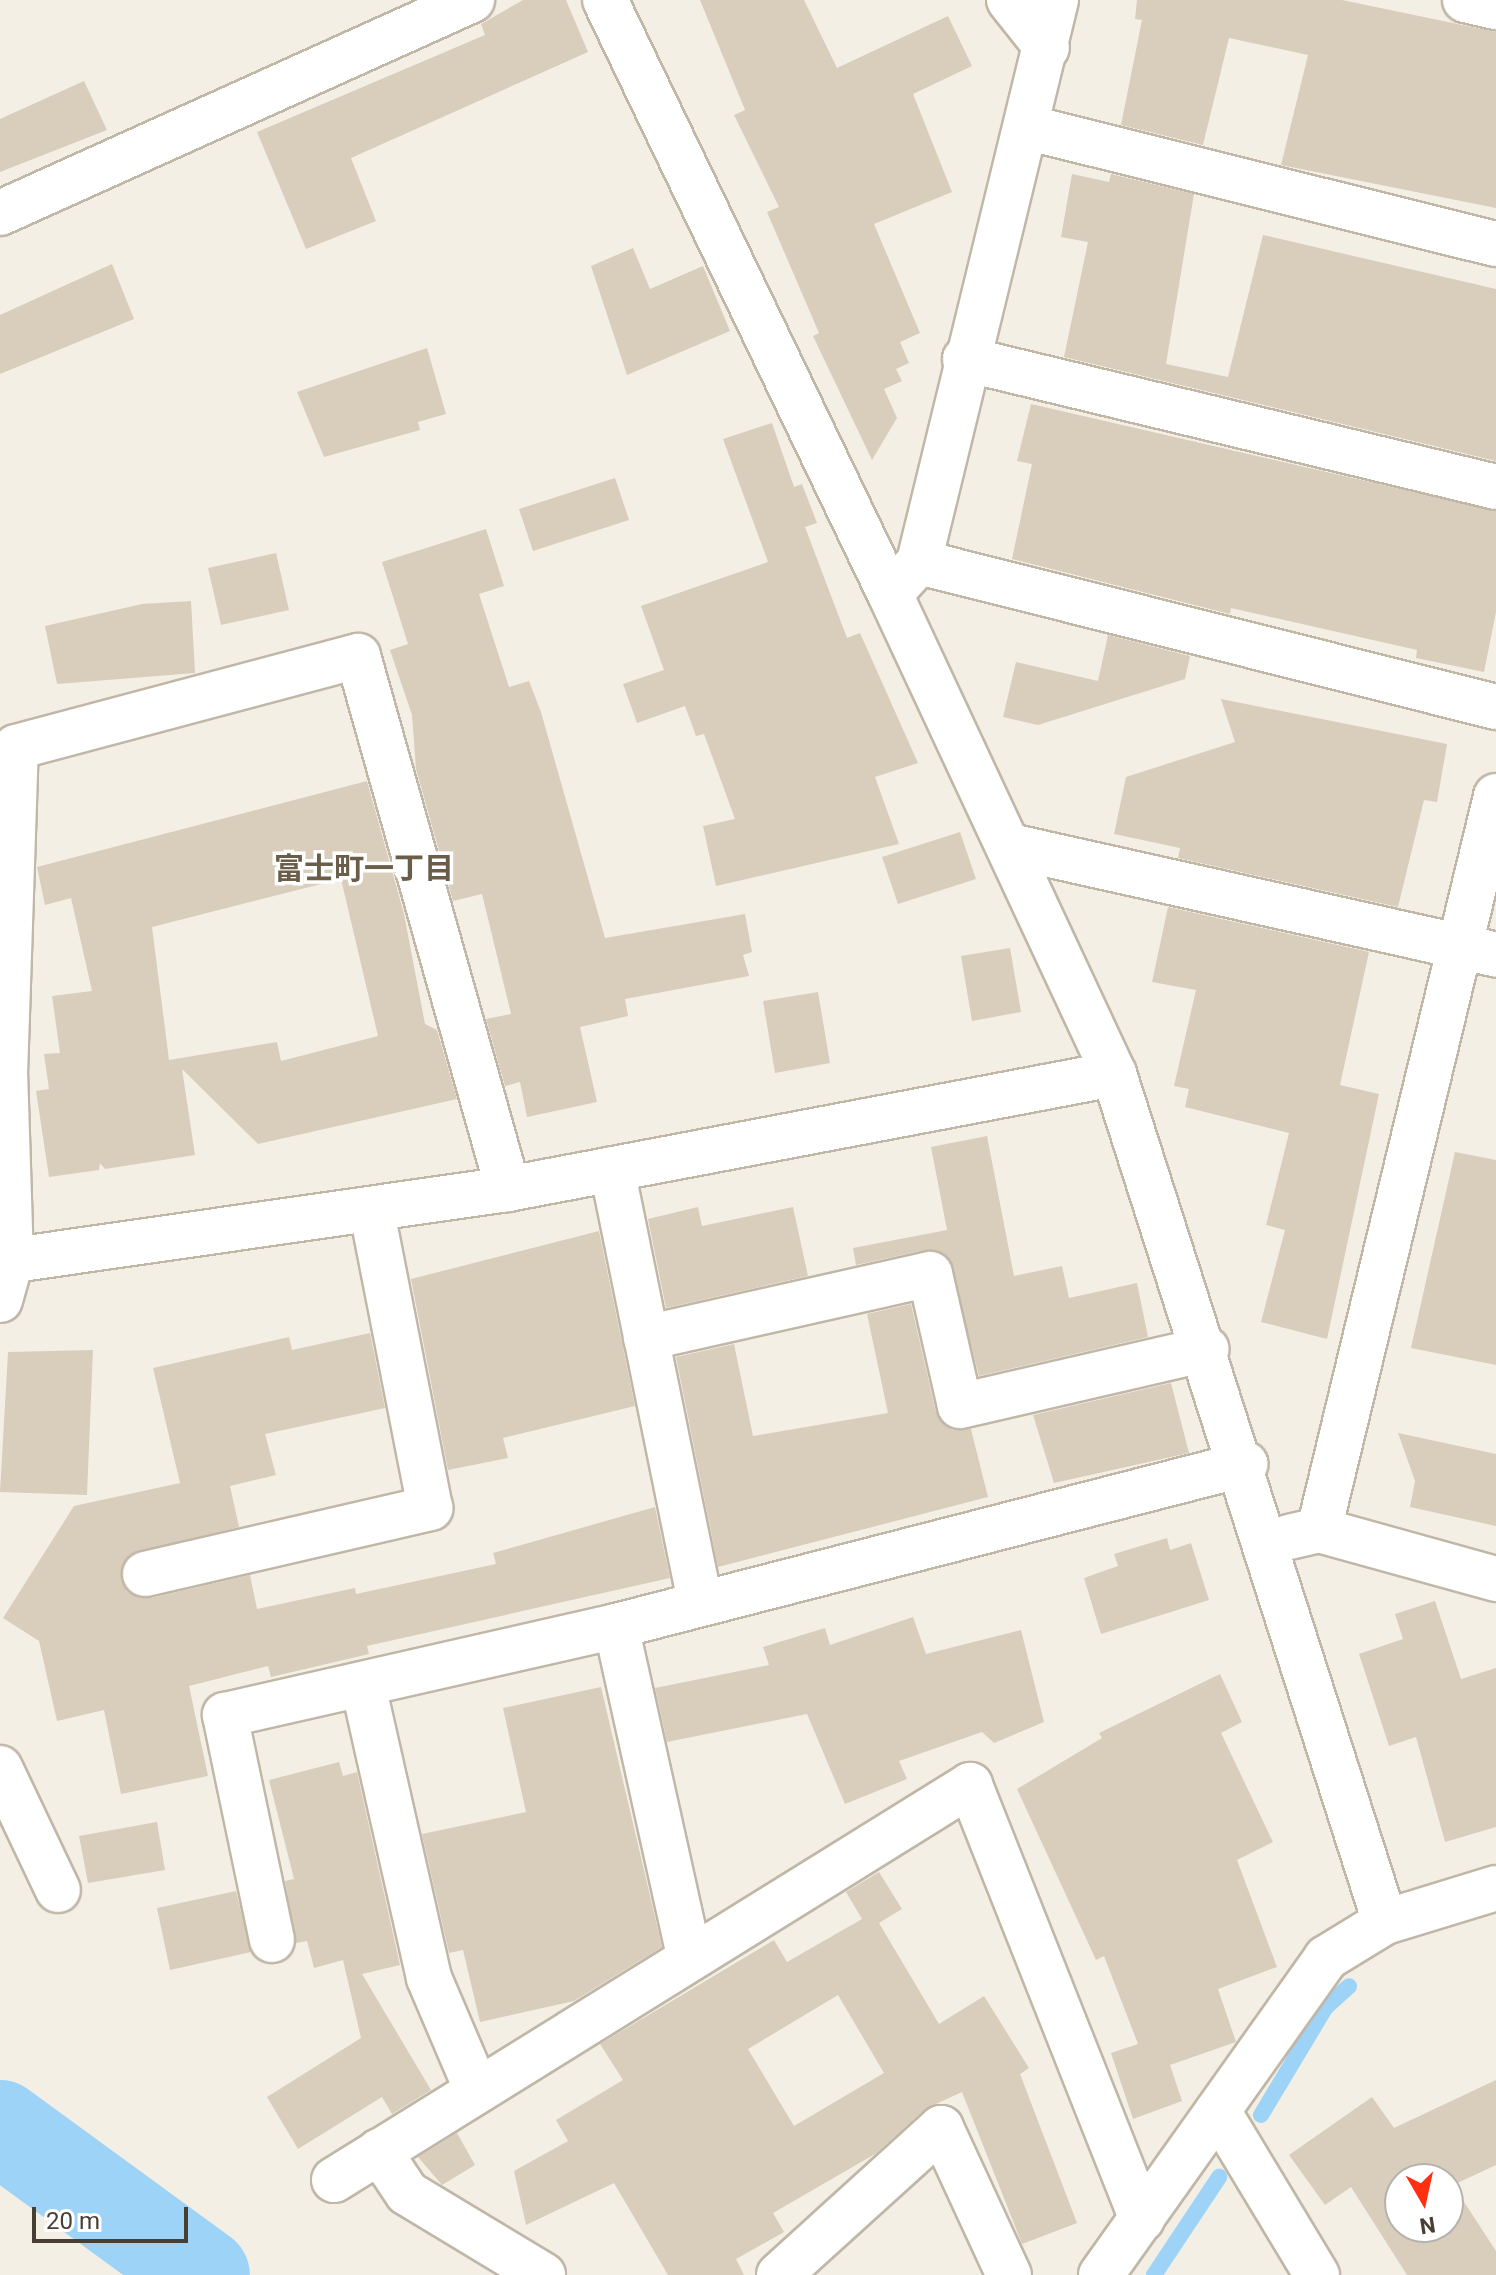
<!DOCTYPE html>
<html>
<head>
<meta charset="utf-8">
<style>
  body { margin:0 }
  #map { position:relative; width:1496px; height:2275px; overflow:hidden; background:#f4efe5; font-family:Roboto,"Noto Sans JP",sans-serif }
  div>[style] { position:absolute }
  .stream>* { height:16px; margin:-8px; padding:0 8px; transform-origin:8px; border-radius:8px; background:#9cd3f6 }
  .river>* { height:94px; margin:-47px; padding:0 47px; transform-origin:47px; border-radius:47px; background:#9cd3f6 }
  .building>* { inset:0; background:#d9cdbc }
  .roads { filter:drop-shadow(2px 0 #c0b7a7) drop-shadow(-2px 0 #c0b7a7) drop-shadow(0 2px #c0b7a7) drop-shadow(0 -2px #c0b7a7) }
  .street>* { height:44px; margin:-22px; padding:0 22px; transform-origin:22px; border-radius:22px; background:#fff }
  span { translate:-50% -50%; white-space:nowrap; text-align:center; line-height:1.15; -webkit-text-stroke:7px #fff; paint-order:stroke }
  .neighbourhood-label { font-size:30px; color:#6a5d4a; font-weight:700 }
  .north { position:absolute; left:1384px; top:2163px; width:80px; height:80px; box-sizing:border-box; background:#fff; border:2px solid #b5b2ae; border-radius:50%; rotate:171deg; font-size:22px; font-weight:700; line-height:32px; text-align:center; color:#473f34 }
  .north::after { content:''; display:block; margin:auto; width:28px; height:36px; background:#ff2f10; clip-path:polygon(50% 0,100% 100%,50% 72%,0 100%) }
  .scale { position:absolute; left:32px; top:2207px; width:156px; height:36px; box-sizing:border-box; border:4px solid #473f34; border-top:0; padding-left:10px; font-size:24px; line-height:28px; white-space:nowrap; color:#473f34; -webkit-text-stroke:6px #fff; paint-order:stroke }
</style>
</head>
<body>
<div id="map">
  <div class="stream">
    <div style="left:1261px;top:2115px;width:126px;rotate:-59deg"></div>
    <div style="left:1326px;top:2007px;width:31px;rotate:-42deg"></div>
    <div style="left:1154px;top:2275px;width:118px;rotate:-56.4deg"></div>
  </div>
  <div class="river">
    <div style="left:0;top:2127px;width:251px;rotate:36.1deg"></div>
  </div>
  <div class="building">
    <div style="clip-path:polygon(523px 0,566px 0,588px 52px,351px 158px,376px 221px,306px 249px,257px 132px,485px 35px,481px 24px)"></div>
    <div style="clip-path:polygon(700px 0,804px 0,837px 68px,948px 16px,972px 66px,913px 94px,952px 192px,874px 224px,920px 333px,900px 342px,909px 363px,896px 369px,902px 381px,884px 389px,897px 418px,872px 460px,813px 336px,819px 333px,767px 212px,779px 207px,734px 115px,745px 110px)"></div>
    <div style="clip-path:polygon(1137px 0,1342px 0,1496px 32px,1496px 208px,1281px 165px,1308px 55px,1229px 38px,1203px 145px,1121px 125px,1142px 20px,1135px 19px)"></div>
    <div style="clip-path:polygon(84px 81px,107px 130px,0 172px,0 119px)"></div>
    <div style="clip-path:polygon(1072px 174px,1109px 182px,1111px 174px,1194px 194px,1166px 364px,1228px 377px,1263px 235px,1496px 289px,1496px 461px,1064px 357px,1088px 242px,1061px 237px)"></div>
    <div style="clip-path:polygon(633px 248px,650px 289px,703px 266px,730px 331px,627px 375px,591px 266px)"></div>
    <div style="clip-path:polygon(112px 264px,134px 319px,0 374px,0 315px)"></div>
    <div style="clip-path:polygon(427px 348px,446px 414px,418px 422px,420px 430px,324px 457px,297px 392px)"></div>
    <div style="clip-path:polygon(1031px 404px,1496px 511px,1496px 612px,1484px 672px,1416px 658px,1417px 650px,1231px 608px,1230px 614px,1012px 559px,1032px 464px,1017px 461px)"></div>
    <div style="clip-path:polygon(772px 423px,794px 487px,802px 484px,817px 523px,805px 527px,847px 638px,860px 633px,918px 763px,875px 777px,899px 844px,716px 886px,703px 826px,735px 819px,704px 734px,696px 736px,685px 706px,637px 723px,623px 684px,664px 670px,641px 606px,768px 562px,723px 439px)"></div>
    <div style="clip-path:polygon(615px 478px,629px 520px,533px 551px,519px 509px)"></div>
    <div style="clip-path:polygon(486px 529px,504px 586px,479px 594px,509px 687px,529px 681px,541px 712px,605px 938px,745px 914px,752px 952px,743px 955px,749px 976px,625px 999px,628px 1016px,580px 1027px,597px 1102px,527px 1117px,520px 1082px,505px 1086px,486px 1019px,511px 1014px,482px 894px,453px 901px,416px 769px,412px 715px,390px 650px,408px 644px,382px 562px)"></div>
    <div style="clip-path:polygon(276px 553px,289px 610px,221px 625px,208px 568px)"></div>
    <div style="clip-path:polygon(191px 601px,195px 673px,57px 684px,45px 626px,142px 604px)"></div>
    <div style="clip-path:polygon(1108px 635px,1190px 656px,1185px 679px,1038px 725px,1003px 717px,1016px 662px,1098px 681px)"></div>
    <div style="clip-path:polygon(1221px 699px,1447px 744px,1437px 802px,1424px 800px,1398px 907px,1178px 858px,1180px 848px,1114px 834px,1126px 777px,1235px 742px)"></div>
    <div style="clip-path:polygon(evenodd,367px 781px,404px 914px,425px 1024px,437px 1030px,457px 1099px,258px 1144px,182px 1069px,195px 1155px,105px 1169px,100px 1163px,99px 1170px,49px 1177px,36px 1091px,49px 1089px,44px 1054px,60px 1053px,52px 996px,92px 991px,71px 898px,45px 905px,37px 867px,367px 781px,341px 879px,378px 1036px,281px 1061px,277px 1042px,169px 1060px,152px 927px,341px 879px)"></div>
    <div style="clip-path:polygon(960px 832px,976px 879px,898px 904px,882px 857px)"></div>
    <div style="clip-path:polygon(1168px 907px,1369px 952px,1340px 1085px,1379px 1094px,1327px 1339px,1261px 1322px,1285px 1230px,1266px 1225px,1289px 1133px,1185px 1107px,1189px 1089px,1174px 1086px,1196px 990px,1152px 982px)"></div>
    <div style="clip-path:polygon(1010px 948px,1021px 1012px,972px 1021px,961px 956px)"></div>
    <div style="clip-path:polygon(818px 992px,830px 1063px,775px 1073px,763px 1001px)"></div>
    <div style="clip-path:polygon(987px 1136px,1014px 1276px,1062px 1266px,1069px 1298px,1137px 1283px,1148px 1337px,979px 1376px,948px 1257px,925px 1250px,856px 1265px,853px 1248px,947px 1230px,931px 1147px)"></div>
    <div style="clip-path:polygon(1455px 1152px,1496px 1160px,1496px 1365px,1411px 1348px)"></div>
    <div style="clip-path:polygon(698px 1207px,702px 1226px,793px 1207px,808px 1276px,666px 1308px,648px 1219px)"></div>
    <div style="clip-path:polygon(599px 1231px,635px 1406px,503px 1438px,508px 1458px,448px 1470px,411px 1279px)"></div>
    <div style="clip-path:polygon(911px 1304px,936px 1412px,952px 1430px,971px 1429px,988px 1497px,718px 1567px,676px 1357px,734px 1344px,753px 1436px,888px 1413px,867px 1314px)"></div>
    <div style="clip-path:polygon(370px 1333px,385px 1408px,265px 1434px,276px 1475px,230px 1486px,239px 1527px,129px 1555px,121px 1579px,127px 1592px,151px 1598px,250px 1575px,257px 1609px,355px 1588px,356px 1594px,496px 1564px,493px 1553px,655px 1507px,670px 1578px,367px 1646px,369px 1654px,271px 1677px,268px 1666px,189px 1686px,208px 1776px,121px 1794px,104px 1710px,57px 1721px,39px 1641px,3px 1618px,74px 1506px,180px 1483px,153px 1368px,289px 1337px,292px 1350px)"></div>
    <div style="clip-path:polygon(93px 1350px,87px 1495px,0 1492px,8px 1352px)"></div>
    <div style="clip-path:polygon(1171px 1383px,1189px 1453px,1054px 1483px,1033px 1415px)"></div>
    <div style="clip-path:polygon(1398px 1433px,1496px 1454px,1496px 1526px,1410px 1507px,1415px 1481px)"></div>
    <div style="clip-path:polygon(1167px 1538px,1170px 1550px,1191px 1543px,1209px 1600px,1101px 1634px,1084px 1578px,1118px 1566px,1114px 1554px)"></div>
    <div style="clip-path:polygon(1435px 1601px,1461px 1679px,1496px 1668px,1496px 1827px,1445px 1842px,1416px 1737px,1389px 1746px,1359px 1654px,1403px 1639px,1395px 1614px)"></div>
    <div style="clip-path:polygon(913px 1617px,926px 1654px,1021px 1630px,1044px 1722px,994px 1743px,982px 1732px,899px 1761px,907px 1779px,845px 1804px,807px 1714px,667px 1742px,655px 1688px,769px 1665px,763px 1647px,825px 1628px,830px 1645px)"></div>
    <div style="clip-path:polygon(1220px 1674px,1242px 1722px,1221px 1733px,1273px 1842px,1237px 1860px,1277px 1967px,1218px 1989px,1236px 2042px,1170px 2065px,1182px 2101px,1133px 2119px,1111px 2053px,1138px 2044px,1104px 1956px,1096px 1960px,1017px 1789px,1102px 1738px,1099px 1733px)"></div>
    <div style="clip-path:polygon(601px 1687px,662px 1947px,574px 2001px,480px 2022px,463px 1950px,449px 1953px,422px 1834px,526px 1812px,503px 1708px)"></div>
    <div style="clip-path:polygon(339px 1762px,343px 1776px,357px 1772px,400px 1965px,362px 1974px,431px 2090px,392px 2114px,382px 2097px,298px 2149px,267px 2097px,361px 2038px,343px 1960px,314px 1968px,307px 1941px,296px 1943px,285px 1881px,294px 1879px,269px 1780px)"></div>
    <div style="clip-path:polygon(157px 1822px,165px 1870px,88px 1883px,79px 1836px)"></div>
    <div style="clip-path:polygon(evenodd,879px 1872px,902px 1909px,879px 1923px,939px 2024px,984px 1996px,1029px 2068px,1020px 2074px,1077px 2223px,1022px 2244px,962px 2092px,925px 2109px,875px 2154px,773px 2213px,784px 2232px,736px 2259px,744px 2275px,668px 2275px,614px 2183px,526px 2225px,514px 2171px,568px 2141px,556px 2120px,623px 2080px,600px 2044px,774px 1940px,787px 1962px,862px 1919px,846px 1892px,879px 1872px,838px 1995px,884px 2073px,794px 2126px,748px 2049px,838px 1995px)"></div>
    <div style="clip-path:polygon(236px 1891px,251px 1952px,170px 1970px,157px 1908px)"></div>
    <div style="clip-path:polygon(evenodd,1496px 2080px,1496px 2165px,1453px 2185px,1496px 2251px,1496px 2275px,1407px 2275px,1351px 2187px,1325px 2205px,1289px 2155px,1372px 2097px,1394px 2128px,1496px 2080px,1400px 2179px,1448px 2179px,1448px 2227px,1400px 2227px,1400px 2179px)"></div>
    <div style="clip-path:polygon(457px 2133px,475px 2165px,442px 2185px,418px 2157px)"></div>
  </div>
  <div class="roads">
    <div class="street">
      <div style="left:605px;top:0;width:659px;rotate:64.37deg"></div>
      <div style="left:1009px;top:0;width:61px;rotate:51.6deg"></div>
      <div style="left:1056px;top:0;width:578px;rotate:103.7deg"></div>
      <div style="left:919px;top:562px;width:43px;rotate:132.2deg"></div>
      <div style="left:890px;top:594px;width:530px;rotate:64.98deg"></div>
      <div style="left:1465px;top:0;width:32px;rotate:13deg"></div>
      <div style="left:1026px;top:127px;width:484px;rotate:14deg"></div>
      <div style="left:0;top:213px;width:518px;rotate:-24.29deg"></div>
      <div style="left:965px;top:359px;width:546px;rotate:13.55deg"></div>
      <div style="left:919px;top:562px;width:595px;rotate:14.11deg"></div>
      <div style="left:1010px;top:846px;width:498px;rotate:12.6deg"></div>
      <div style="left:612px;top:1169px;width:442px;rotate:78.5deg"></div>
      <div style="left:0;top:1262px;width:513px;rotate:-8.18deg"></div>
      <div style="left:508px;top:1189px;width:617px;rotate:-10.75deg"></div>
      <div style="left:1114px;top:1074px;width:890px;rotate:72.28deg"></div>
      <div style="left:1385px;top:1922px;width:116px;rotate:-17deg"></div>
      <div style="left:0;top:1300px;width:41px;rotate:-74.2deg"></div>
      <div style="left:11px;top:1261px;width:186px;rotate:-91.8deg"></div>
      <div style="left:5px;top:1075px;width:328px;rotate:-88.1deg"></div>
      <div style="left:16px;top:747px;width:354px;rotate:-14.9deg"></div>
      <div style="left:358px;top:656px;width:554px;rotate:74.28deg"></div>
      <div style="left:646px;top:1338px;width:291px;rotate:-12.7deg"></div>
      <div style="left:930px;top:1274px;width:135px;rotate:77.2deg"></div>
      <div style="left:960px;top:1406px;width:253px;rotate:-13deg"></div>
      <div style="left:1319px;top:1530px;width:755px;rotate:-76.44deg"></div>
      <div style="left:1289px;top:1537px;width:31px;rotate:-13deg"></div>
      <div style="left:1319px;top:1530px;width:184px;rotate:15.5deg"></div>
      <div style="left:145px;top:1574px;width:293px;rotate:-13deg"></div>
      <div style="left:430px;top:1508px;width:303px;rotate:-101.1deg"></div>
      <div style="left:616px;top:1626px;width:336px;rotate:77.5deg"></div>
      <div style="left:363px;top:1685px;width:300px;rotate:77.3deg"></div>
      <div style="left:429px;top:1978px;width:117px;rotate:66.9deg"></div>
      <div style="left:0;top:1768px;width:135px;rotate:64.6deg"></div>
      <div style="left:272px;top:1940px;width:230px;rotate:-101.8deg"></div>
      <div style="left:225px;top:1715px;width:401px;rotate:-12.8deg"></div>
      <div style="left:616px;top:1626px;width:650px;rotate:-14.44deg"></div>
      <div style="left:1218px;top:2111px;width:192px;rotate:58.9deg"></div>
      <div style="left:379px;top:2151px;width:50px;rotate:56.3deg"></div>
      <div style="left:407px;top:2193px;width:159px;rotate:31.1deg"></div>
      <div style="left:334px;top:2180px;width:749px;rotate:-31.84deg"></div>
      <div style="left:970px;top:1785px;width:467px;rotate:68.4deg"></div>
      <div style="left:779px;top:2275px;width:219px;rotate:-42.2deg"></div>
      <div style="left:941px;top:2128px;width:162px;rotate:65.2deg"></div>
      <div style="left:1101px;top:2275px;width:389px;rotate:-54.6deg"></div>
      <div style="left:1326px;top:1958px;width:69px;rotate:-31.4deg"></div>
    </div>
  </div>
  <div class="neighbourhood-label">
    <span style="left:364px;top:869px">富士町一丁目</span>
  </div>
  <div class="north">N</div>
  <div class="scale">20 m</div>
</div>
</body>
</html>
